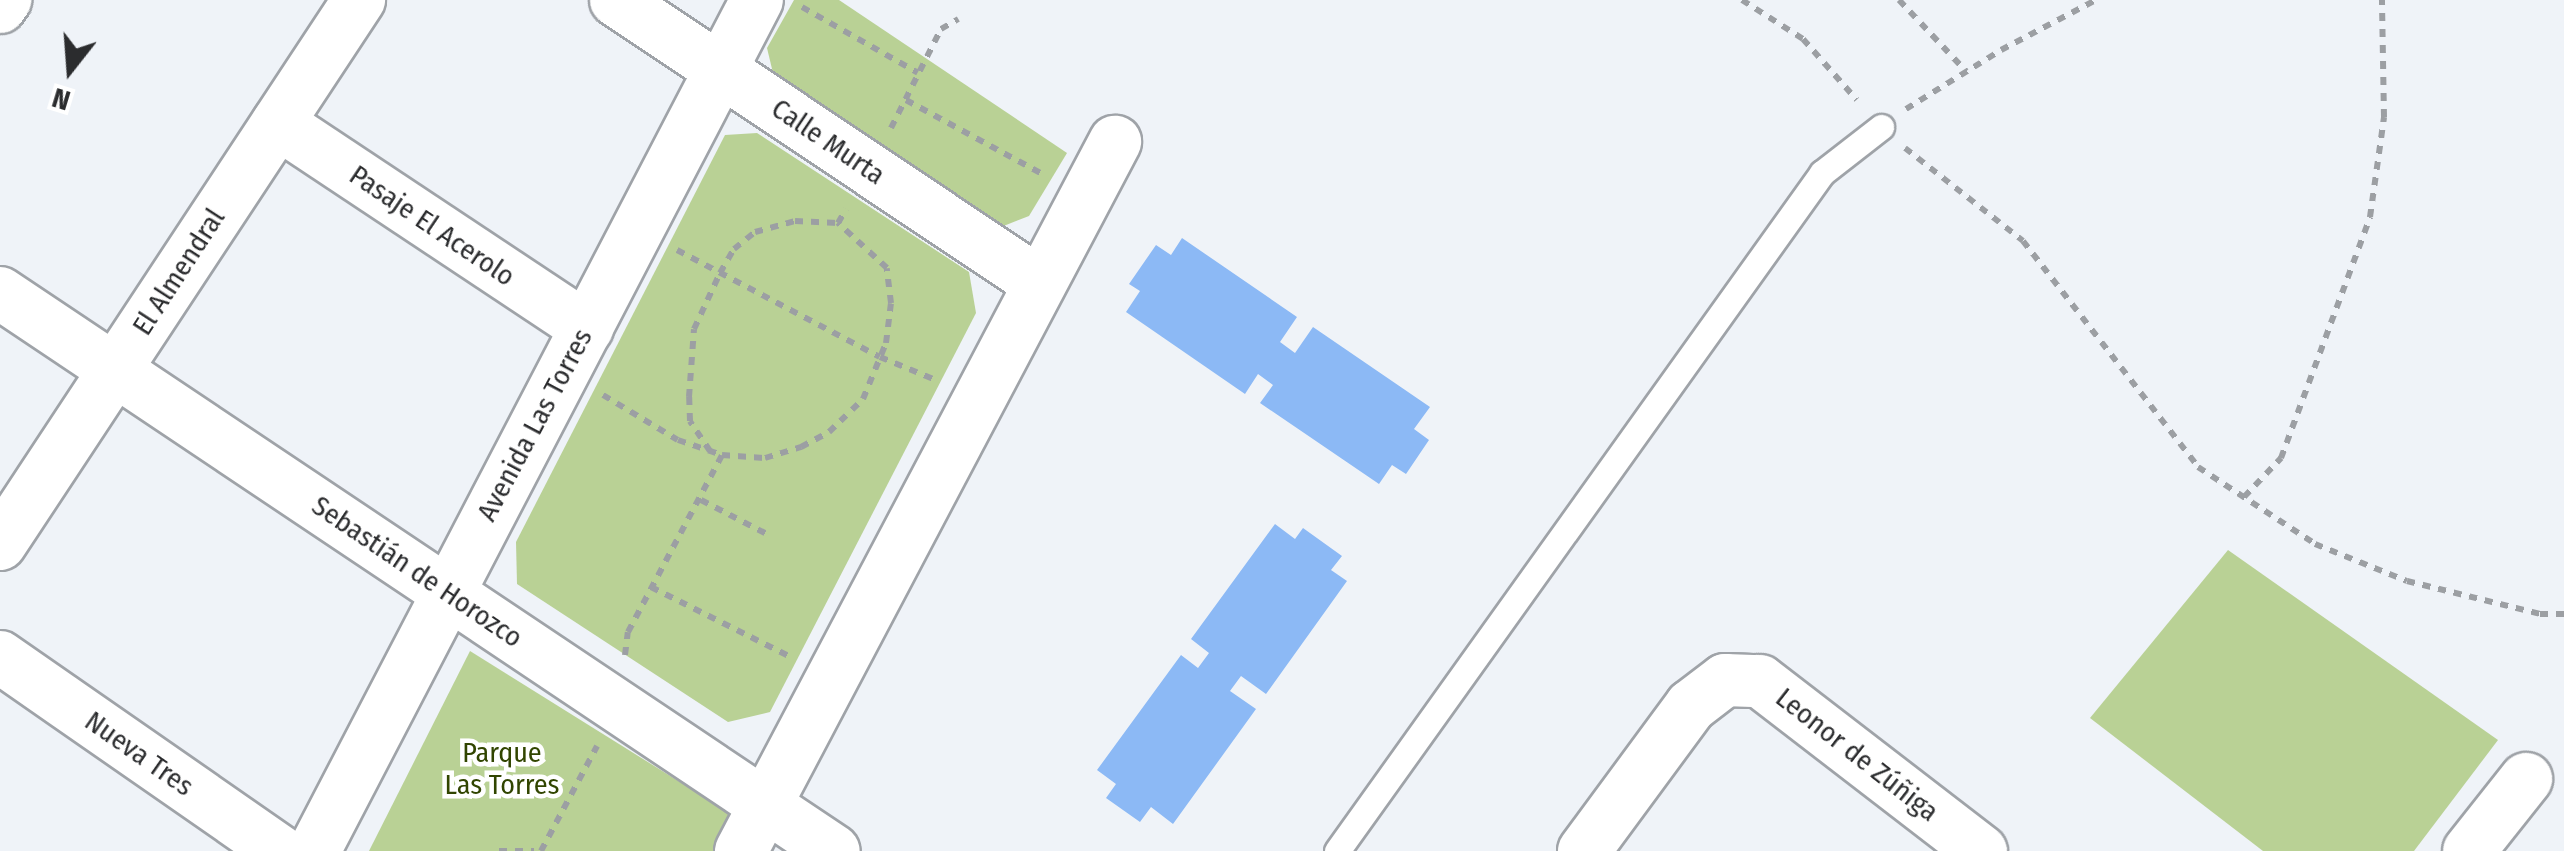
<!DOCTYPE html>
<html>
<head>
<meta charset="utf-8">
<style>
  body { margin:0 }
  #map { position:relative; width:2564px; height:851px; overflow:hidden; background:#eff3f8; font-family:"Fira Sans Condensed",sans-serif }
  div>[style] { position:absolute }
  .green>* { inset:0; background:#b9d195 }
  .building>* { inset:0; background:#8cb9f5 }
  .path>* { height:6px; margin-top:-3px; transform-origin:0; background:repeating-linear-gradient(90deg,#9c9fa3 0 8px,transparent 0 16px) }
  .roads { filter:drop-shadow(2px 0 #9fa3a8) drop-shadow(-2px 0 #9fa3a8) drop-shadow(0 2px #9fa3a8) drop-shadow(0 -2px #9fa3a8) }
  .service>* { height:25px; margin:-12.5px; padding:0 12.5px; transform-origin:12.5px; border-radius:12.5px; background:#fff }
  .minor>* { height:52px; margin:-26px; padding:0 26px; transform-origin:26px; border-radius:26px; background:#fff }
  span { translate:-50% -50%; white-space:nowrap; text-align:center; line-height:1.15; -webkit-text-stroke:9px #fff; paint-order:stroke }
  .street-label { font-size:28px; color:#2b2c2e }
  .park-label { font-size:28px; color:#314500 }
  .north { position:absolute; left:20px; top:20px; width:100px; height:100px; -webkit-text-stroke:8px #fff; paint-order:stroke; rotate:197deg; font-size:28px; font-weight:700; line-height:40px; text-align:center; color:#2b2c2e }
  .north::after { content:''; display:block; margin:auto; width:35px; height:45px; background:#2b2c2e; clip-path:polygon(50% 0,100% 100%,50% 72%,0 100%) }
</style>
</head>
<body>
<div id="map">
  <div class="green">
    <div style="clip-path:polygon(794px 0,839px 0,1067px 153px,1029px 216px,1001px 227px,773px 73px,767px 48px)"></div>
    <div style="clip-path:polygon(757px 133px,969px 272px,976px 313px,770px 712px,728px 722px,517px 584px,516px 542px,725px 135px)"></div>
    <div style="clip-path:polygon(2228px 550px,2498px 740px,2414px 851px,2263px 851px,2090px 718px)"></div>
    <div style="clip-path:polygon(470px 651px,736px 817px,718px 851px,369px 851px)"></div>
  </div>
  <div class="building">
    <div style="clip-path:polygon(1182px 238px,1297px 317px,1280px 342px,1295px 353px,1313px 327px,1430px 407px,1414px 429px,1429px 440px,1406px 474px,1392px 465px,1379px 484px,1260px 403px,1273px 385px,1258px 374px,1245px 394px,1126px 312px,1140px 291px,1129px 284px,1156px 245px,1171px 255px)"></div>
    <div style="clip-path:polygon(1275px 524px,1295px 539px,1303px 528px,1342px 556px,1331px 570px,1347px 581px,1266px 694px,1241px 676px,1230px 691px,1256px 709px,1173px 824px,1151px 807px,1140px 822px,1106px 798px,1116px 784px,1097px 770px,1181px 655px,1198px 668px,1209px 653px,1191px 639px)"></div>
  </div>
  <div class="path">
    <div style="left:1742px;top:0;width:72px;rotate:32.6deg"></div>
    <div style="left:1803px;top:39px;width:81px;rotate:48.5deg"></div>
    <div style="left:1899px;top:0;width:98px;rotate:46.7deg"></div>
    <div style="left:802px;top:7px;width:133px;rotate:29.6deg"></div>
    <div style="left:906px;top:100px;width:157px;rotate:28.5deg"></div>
    <div style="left:1906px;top:109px;width:112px;rotate:-31.8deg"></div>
    <div style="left:2001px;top:50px;width:107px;rotate:-27.8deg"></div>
    <div style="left:891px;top:128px;width:111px;rotate:-63.2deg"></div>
    <div style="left:941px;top:29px;width:20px;rotate:-30deg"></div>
    <div style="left:1905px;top:148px;width:150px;rotate:38.2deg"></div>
    <div style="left:2023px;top:241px;width:286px;rotate:52.2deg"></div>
    <div style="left:2198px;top:467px;width:140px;rotate:33.3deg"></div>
    <div style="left:2315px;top:544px;width:99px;rotate:21.9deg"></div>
    <div style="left:2407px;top:581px;width:137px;rotate:13.9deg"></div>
    <div style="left:2540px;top:614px;width:24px"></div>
    <div style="left:677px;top:250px;width:229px;rotate:27.8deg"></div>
    <div style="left:880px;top:357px;width:57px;rotate:22.5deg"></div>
    <div style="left:603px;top:395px;width:87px;rotate:31deg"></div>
    <div style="left:678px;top:440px;width:46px;rotate:18.8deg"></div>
    <div style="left:710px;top:451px;width:36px;rotate:-124deg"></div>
    <div style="left:690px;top:421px;width:24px;rotate:-92deg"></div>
    <div style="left:689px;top:397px;width:68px;rotate:-85.8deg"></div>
    <div style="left:694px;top:329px;width:62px;rotate:-65.1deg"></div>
    <div style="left:720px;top:273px;width:28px;rotate:-60deg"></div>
    <div style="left:734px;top:249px;width:27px;rotate:-39deg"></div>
    <div style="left:755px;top:232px;width:41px;rotate:-15.4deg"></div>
    <div style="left:795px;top:221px;width:43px;rotate:2.7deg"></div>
    <div style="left:2244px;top:497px;width:54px;rotate:-46.5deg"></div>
    <div style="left:2281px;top:458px;width:257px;rotate:-69.7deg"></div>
    <div style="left:2370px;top:217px;width:101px;rotate:-82deg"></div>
    <div style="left:2384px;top:117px;width:117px;rotate:-91deg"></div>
    <div style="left:701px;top:500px;width:74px;rotate:27.3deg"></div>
    <div style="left:651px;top:587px;width:154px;rotate:26.6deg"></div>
    <div style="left:625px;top:655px;width:23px;rotate:-83deg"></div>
    <div style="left:628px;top:632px;width:200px;rotate:-62deg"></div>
    <div style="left:722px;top:455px;width:43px;rotate:4deg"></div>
    <div style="left:765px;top:458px;width:38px;rotate:-17deg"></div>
    <div style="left:801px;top:447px;width:32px;rotate:-28deg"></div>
    <div style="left:829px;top:432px;width:47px;rotate:-44.1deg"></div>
    <div style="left:863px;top:399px;width:61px;rotate:-67.7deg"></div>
    <div style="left:886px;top:343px;width:40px;rotate:-82.9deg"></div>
    <div style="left:891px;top:303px;width:35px;rotate:-97deg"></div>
    <div style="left:887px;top:268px;width:67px;rotate:-137.4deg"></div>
    <div style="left:838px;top:223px;width:16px;rotate:-60deg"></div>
    <div style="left:499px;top:851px;width:35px"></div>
    <div style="left:541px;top:851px;width:119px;rotate:-61.9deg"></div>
  </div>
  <div class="roads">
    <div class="service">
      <div style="left:1337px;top:851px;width:834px;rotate:-54.42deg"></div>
      <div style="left:1822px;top:173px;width:75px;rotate:-37.9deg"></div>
    </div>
    <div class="minor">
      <div style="left:616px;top:0;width:509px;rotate:33.78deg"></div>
      <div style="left:0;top:7px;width:9px;rotate:-54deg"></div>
      <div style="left:278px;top:123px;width:371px;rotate:33.6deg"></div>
      <div style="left:0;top:293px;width:1003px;rotate:33.79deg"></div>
      <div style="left:0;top:544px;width:652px;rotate:-56.58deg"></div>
      <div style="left:0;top:657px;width:340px;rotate:34.8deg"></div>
      <div style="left:314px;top:851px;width:959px;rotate:-62.5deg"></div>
      <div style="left:741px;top:851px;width:802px;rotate:-62.19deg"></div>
      <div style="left:1584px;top:851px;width:180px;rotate:-53.6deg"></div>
      <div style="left:1691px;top:706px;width:43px;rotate:-37.4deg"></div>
      <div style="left:1725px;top:680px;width:35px;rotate:2deg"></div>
      <div style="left:1760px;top:681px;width:279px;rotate:37.6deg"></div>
      <div style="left:2469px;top:851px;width:92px;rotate:-51.6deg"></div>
    </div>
  </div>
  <div class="street-label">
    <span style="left:828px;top:142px;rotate:34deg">Calle Murta</span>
    <span style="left:432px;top:226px;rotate:34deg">Pasaje El Acerolo</span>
    <span style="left:179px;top:272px;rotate:-57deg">El Almendral</span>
    <span style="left:535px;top:425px;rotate:-62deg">Avenida Las Torres</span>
    <span style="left:417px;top:572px;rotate:34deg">Sebastián de Horozco</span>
    <span style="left:139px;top:754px;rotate:35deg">Nueva Tres</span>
    <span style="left:1857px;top:755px;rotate:38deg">Leonor de Zúñiga</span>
  </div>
  <div class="park-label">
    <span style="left:502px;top:769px">Parque<br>Las Torres</span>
  </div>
  <div class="north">N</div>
</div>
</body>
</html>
